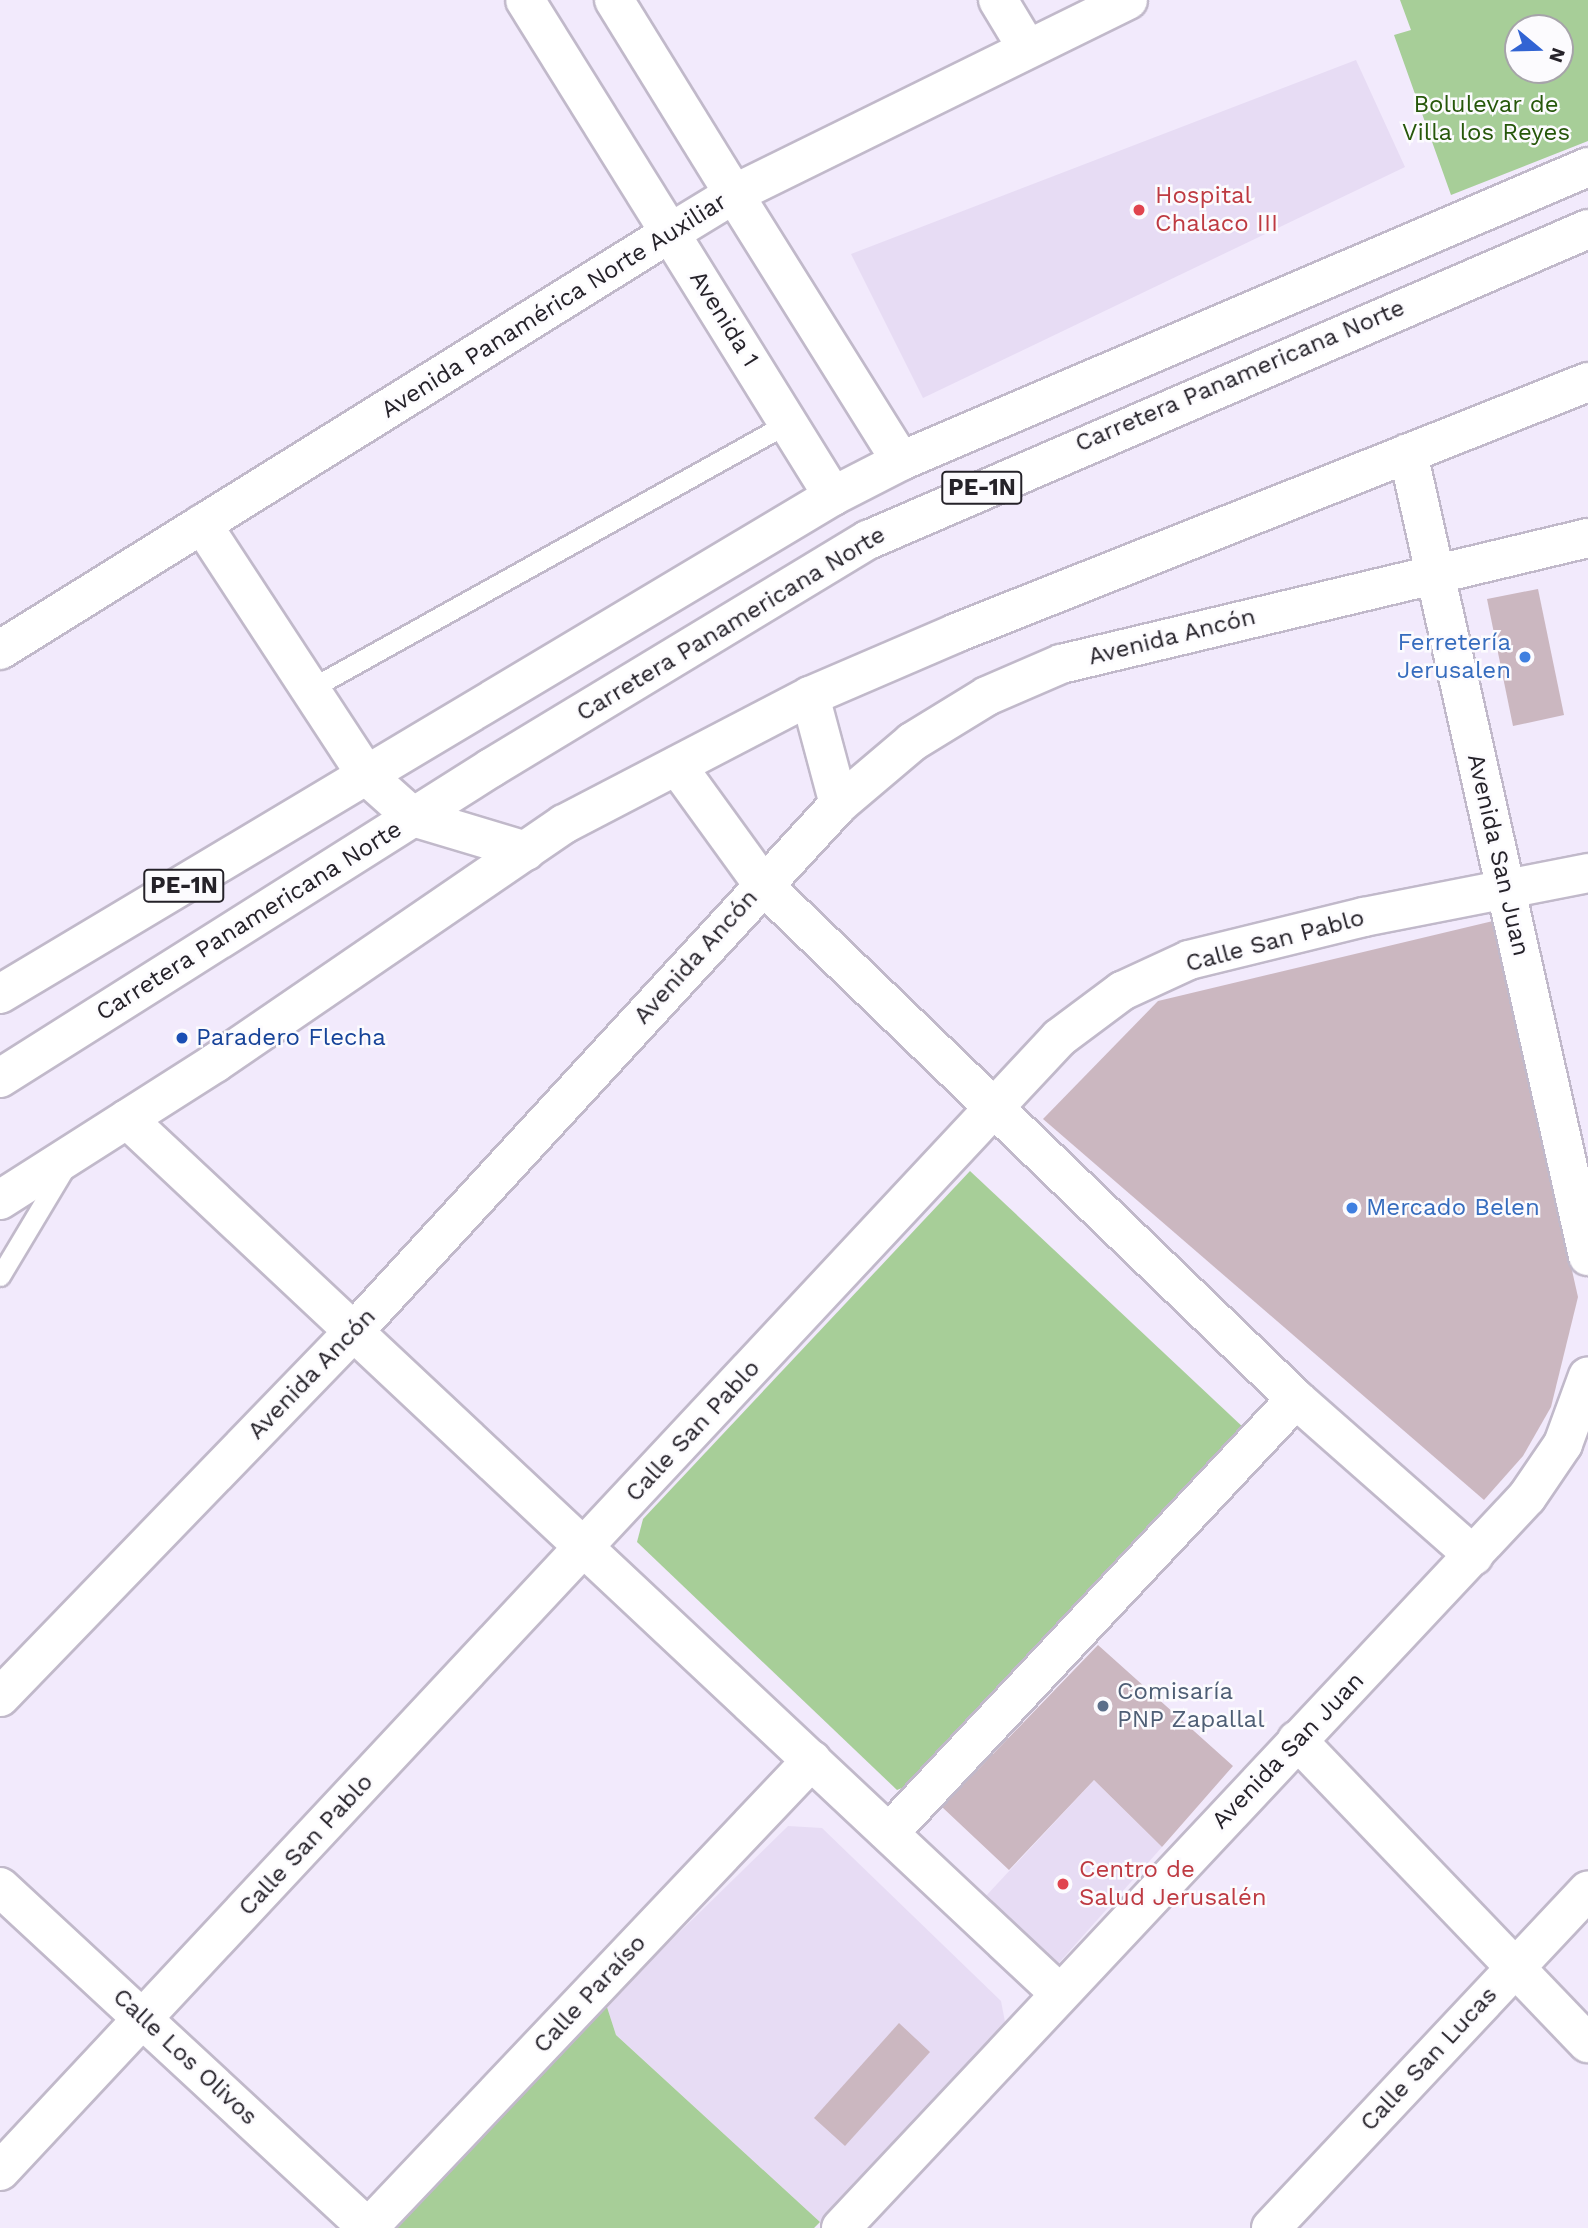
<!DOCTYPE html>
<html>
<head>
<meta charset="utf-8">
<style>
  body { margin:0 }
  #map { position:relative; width:1588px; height:2228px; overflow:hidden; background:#f2eafc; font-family:"Work Sans",sans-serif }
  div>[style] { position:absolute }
  .built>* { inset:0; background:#e7dcf4 }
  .green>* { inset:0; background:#a7ce98 }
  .building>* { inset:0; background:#cbb7c0 }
  .roads { filter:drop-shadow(2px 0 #c1b9ca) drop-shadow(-2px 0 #c1b9ca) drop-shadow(0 2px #c1b9ca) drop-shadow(0 -2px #c1b9ca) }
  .lane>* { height:19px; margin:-9.5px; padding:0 9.5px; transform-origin:9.5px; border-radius:9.5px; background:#fff }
  .street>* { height:38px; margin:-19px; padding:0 19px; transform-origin:19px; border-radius:19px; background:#fff }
  .secondary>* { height:38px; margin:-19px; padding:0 19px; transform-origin:19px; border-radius:19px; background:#fff }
  .highway>* { height:38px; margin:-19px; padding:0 19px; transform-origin:19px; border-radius:19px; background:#fff }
  .dots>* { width:19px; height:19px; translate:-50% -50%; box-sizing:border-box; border:4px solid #fcfbfe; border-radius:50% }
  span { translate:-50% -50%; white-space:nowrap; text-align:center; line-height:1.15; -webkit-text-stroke:5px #fcfbfe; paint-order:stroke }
  .shield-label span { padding:2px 5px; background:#fcfbfe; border:2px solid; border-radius:5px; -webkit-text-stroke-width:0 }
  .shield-label { font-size:23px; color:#252229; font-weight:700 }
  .park-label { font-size:24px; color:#26570a }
  .health-label { font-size:24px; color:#be3a42 }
  .left { translate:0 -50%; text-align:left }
  .street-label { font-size:24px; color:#252229 }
  .shop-label { font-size:24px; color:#366cbe }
  .right { translate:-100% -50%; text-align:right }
  .transit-label { font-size:24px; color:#164399 }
  .service-label { font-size:24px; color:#4e5e75 }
  .north { position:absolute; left:1504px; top:14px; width:70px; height:70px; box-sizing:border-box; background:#fcfbfe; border:2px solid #a6a4a9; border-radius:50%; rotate:109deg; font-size:19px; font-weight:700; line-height:28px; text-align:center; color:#252229 }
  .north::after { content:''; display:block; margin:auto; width:24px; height:32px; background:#3264d3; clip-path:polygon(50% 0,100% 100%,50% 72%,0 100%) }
</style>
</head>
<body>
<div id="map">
  <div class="built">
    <div style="clip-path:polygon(1356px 60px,1405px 167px,923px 398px,851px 254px)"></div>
    <div style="clip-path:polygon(1094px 1780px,1162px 1847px,1058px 1964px,985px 1897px)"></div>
    <div style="clip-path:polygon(788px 1826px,822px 1828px,1001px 2001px,1005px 2022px,820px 2222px,616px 2035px,606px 2004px)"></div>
  </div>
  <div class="green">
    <div style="clip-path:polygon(evenodd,1400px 0,1588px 0,1588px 141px,1451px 195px,1394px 35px,1411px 30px,1400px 0,1518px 28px,1560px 28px,1560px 70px,1518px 70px,1518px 28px)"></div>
    <div style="clip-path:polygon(970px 1171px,1245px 1429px,915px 1783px,897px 1790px,637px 1542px,643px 1519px)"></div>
    <div style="clip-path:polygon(606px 2004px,616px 2035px,820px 2222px,814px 2228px,393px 2228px)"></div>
  </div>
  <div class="building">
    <div style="clip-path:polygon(1538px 589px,1564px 715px,1513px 726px,1487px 599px)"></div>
    <div style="clip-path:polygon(1493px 921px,1578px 1297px,1551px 1407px,1523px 1456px,1484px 1500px,1043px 1119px,1158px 1001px)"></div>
    <div style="clip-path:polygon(1098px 1645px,1233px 1766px,1162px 1847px,1094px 1780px,1009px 1870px,942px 1807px)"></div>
    <div style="clip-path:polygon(899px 2023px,930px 2052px,845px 2146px,814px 2118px)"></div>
  </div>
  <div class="roads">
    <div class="lane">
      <div style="left:310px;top:689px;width:547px;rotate:-29.1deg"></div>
      <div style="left:0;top:1276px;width:125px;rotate:-59.1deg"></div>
    </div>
    <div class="street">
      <div style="left:614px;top:0;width:228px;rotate:58.3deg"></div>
      <div style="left:998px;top:0;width:56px;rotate:58.9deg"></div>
      <div style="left:1408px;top:453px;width:823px;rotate:77.37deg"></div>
      <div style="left:202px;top:524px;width:301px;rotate:56.8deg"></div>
      <div style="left:367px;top:776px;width:62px;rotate:41.7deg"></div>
      <div style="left:413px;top:817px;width:118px;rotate:16.7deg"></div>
      <div style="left:0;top:650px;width:789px;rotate:-31.9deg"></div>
      <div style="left:670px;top:233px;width:274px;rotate:-121.9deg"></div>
      <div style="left:810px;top:696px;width:112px;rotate:75deg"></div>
      <div style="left:677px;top:766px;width:147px;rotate:54.1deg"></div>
      <div style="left:763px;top:885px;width:740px;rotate:43.96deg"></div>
      <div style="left:1296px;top:1399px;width:237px;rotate:41.4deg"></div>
      <div style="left:127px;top:1119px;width:1278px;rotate:43.16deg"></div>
      <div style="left:0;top:1697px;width:511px;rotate:-45.95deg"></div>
      <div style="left:355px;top:1330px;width:715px;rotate:-47.38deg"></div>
      <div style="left:839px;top:804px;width:96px;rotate:-40.3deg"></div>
      <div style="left:912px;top:742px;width:88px;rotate:-31.5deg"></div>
      <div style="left:987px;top:696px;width:81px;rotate:-23.4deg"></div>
      <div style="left:1061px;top:664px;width:542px;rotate:-13.45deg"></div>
      <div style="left:1297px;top:1740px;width:420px;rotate:46.2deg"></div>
      <div style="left:889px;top:1833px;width:595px;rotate:-46.84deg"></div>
      <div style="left:0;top:1887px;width:502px;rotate:42.82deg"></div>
      <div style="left:0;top:2171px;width:1551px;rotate:-46.93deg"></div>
      <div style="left:1059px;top:1038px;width:79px;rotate:-36.7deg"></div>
      <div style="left:1122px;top:991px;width:74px;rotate:-24.8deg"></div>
      <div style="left:1189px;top:960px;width:180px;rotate:-13.8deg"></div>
      <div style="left:1364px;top:917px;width:228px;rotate:-11.1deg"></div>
      <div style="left:368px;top:2228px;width:645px;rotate:-46.51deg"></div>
      <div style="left:841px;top:2228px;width:1002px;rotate:-46.82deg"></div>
      <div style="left:1527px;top:1497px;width:64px;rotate:-55.8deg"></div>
      <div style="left:1563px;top:1444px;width:72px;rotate:-69.8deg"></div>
      <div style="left:1271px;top:2228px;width:463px;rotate:-46.8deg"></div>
    </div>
    <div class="secondary">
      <div style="left:734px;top:194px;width:315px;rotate:58deg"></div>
      <div style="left:833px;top:496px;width:309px;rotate:-121.8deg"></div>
      <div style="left:670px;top:233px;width:75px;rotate:-31.4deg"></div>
      <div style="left:734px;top:194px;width:439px;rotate:-26.2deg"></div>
      <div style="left:0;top:1200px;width:255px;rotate:-32.5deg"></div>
      <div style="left:215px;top:1063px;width:423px;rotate:-34.4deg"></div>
      <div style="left:564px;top:824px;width:277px;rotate:-27.5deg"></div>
      <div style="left:810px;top:696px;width:159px;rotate:-23.3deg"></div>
      <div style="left:956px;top:633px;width:680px;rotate:-21.66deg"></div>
    </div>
    <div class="highway">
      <div style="left:0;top:994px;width:971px;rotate:-30.87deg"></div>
      <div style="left:833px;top:496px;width:76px;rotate:-27.2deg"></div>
      <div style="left:901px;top:461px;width:747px;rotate:-23.17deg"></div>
      <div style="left:0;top:1078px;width:581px;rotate:-32.27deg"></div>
      <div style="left:491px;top:768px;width:441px;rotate:-31.2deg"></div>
      <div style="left:868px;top:540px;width:784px;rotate:-23.36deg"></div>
    </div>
  </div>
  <div class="dots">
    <div style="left:1139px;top:210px;background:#e0444e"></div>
    <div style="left:1525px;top:657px;background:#3f7fe0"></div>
    <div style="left:182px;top:1038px;background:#1a4fb4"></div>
    <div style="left:1352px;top:1208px;background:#3f7fe0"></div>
    <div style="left:1103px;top:1706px;background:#5c6f8a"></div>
    <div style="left:1063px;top:1884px;background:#e0444e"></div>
  </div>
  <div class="shield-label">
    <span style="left:982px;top:488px">PE-1N</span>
    <span style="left:184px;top:886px">PE-1N</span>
  </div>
  <div class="park-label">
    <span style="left:1486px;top:119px">Bolulevar de<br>Villa los Reyes</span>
  </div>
  <div class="health-label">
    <span class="left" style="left:1155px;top:210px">Hospital<br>Chalaco III</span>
    <span class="left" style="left:1079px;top:1884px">Centro de<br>Salud Jerusalén</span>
  </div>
  <div class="street-label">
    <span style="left:554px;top:306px;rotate:-32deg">Avenida Panamérica Norte Auxiliar</span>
    <span style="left:724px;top:319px;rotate:58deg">Avenida 1</span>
    <span style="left:1240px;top:376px;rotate:-23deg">Carretera Panamericana Norte</span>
    <span style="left:731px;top:624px;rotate:-31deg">Carretera Panamericana Norte</span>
    <span style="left:1172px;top:637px;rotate:-14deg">Avenida Ancón</span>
    <span style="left:1498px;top:855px;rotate:77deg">Avenida San Juan</span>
    <span style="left:249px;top:921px;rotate:-32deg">Carretera Panamericana Norte</span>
    <span style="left:1275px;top:941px;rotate:-15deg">Calle San Pablo</span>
    <span style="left:696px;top:957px;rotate:-48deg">Avenida Ancón</span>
    <span style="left:312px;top:1374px;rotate:-46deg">Avenida Ancón</span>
    <span style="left:693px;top:1431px;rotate:-47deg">Calle San Pablo</span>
    <span style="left:1288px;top:1751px;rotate:-46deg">Avenida San Juan</span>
    <span style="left:306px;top:1845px;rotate:-47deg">Calle San Pablo</span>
    <span style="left:590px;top:1994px;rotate:-47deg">Calle Paraíso</span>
    <span style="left:185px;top:2057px;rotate:43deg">Calle Los Olivos</span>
    <span style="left:1429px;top:2059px;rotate:-47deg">Calle San Lucas</span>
  </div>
  <div class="shop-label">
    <span class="right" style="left:1511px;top:657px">Ferretería<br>Jerusalen</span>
    <span class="left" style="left:1366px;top:1208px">Mercado Belen</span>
  </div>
  <div class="transit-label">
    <span class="left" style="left:196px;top:1038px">Paradero Flecha</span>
  </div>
  <div class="service-label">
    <span class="left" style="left:1117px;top:1706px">Comisaría<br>PNP Zapallal</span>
  </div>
  <div class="north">N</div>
</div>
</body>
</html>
